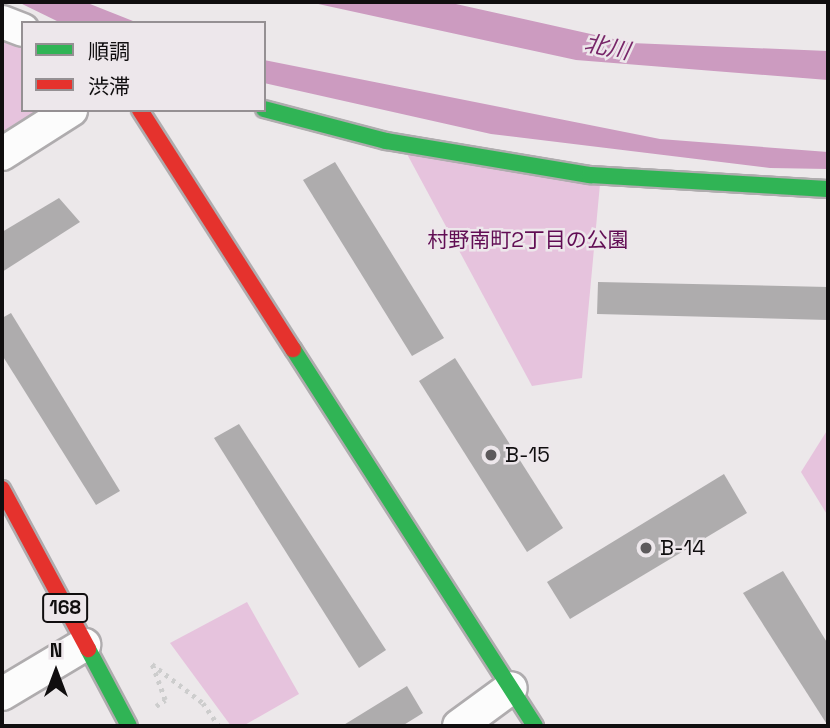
<!DOCTYPE html>
<html>
<head>
<meta charset="utf-8">
<style>
  body { margin:0 }
  #map { position:relative; width:830px; height:728px; overflow:hidden; background:#ece8ea; font-family:"Space Grotesk","Noto Sans JP",sans-serif }
  div>[style] { position:absolute }
  .green>* { inset:0; background:#e6c3dd }
  .water>* { inset:0; background:#cc9bc0 }
  .building>* { inset:0; background:#aeacad }
  .path>* { height:4.5px; margin-top:-2.25px; transform-origin:0; background:repeating-linear-gradient(90deg,#cdcdcd 0 3.5px,transparent 0 8.5px) }
  .roads { filter:drop-shadow(2px 0 #afacae) drop-shadow(-2px 0 #afacae) drop-shadow(0 2px #afacae) drop-shadow(0 -2px #afacae) }
  .street>* { height:32px; margin:-16px; padding:0 16px; transform-origin:16px; border-radius:16px; background:#fcfcfc }
  .fast>* { height:16px; margin:-8px; padding:0 8px; transform-origin:8px; border-radius:8px; background:#30b455 }
  .jam>* { height:16px; margin:-8px; padding:0 8px; transform-origin:8px; border-radius:8px; background:#e5322d }
  .dots>* { width:19px; height:19px; translate:-50% -50%; box-sizing:border-box; border:4px solid #ede7eb; border-radius:50% }
  span { translate:-50% -50%; white-space:nowrap; text-align:center; line-height:1.15; -webkit-text-stroke:5px #ede7eb; paint-order:stroke }
  .shield-label span { padding:2px 5px; background:#ede7eb; border:2px solid; border-radius:5px; -webkit-text-stroke-width:0 }
  .shield-label { font-size:19px; color:#100e0f; font-weight:700 }
  .park-label { font-size:21px; color:#610d54 }
  .poi-label { font-size:21px; color:#100e0f }
  .left { translate:0 -50%; text-align:left }
  .water-label { font-size:23px; color:#782669; font-style:italic }
  .frame { position:absolute; inset:0; border:4px solid #100e0f; pointer-events:none }
  .legend { position:absolute; left:21px; top:21px; width:245px; height:91px; box-sizing:border-box; background:#ede7eb; border:2px solid #959093; margin:0; padding:9px 12px; list-style:none; font-size:21px; color:#100e0f }
  .legend li { display:flex; align-items:center; gap:14px; height:35px }
  .legend b { width:35px; border:2px solid #959093 }
  .north { position:absolute; left:21px; top:637px; width:70px; height:70px; -webkit-text-stroke:5px #ede7eb; paint-order:stroke; rotate:0deg; font-size:19px; font-weight:700; line-height:28px; text-align:center; color:#100e0f }
  .north::after { content:''; display:block; margin:auto; width:24px; height:32px; background:#100e0f; clip-path:polygon(50% 0,100% 100%,50% 72%,0 100%) }
</style>
</head>
<body>
<div id="map">
  <div class="green">
    <div style="clip-path:polygon(2px 34px,23px 44px,23px 110px,43px 110px,2px 133px)"></div>
    <div style="clip-path:polygon(407px 154px,600px 184px,582px 378px,532px 386px)"></div>
    <div style="clip-path:polygon(828px 429px,828px 516px,801px 472px)"></div>
    <div style="clip-path:polygon(247px 602px,299px 694px,243px 726px,231px 726px,170px 643px)"></div>
  </div>
  <div class="water">
    <div style="clip-path:polygon(18px 2px,85px 2px,138px 23px,61px 23px)"></div>
    <div style="clip-path:polygon(309px 2px,447px 2px,631px 43px,828px 51px,828px 80px,576px 60px)"></div>
    <div style="clip-path:polygon(264px 60px,660px 139px,828px 152px,828px 169px,770px 168px,491px 134px,264px 83px)"></div>
  </div>
  <div class="building">
    <div style="clip-path:polygon(335px 162px,444px 338px,412px 356px,303px 180px)"></div>
    <div style="clip-path:polygon(59px 198px,80px 222px,2px 272px,2px 232px)"></div>
    <div style="clip-path:polygon(598px 282px,828px 287px,828px 320px,597px 314px)"></div>
    <div style="clip-path:polygon(11px 313px,120px 491px,96px 505px,2px 355px,2px 318px)"></div>
    <div style="clip-path:polygon(455px 358px,563px 528px,527px 552px,419px 381px)"></div>
    <div style="clip-path:polygon(239px 424px,386px 650px,359px 668px,214px 438px)"></div>
    <div style="clip-path:polygon(724px 474px,747px 513px,570px 619px,547px 582px)"></div>
    <div style="clip-path:polygon(783px 571px,828px 644px,828px 726px,743px 593px)"></div>
    <div style="clip-path:polygon(407px 686px,423px 713px,402px 726px,342px 726px)"></div>
  </div>
  <div class="path">
    <div style="left:156px;top:706px;width:11px;rotate:-34deg"></div>
    <div style="left:165px;top:700px;width:38px;rotate:-110deg"></div>
    <div style="left:152px;top:664px;width:64px;rotate:37.4deg"></div>
    <div style="left:203px;top:703px;width:28px;rotate:55deg"></div>
  </div>
  <div class="roads">
    <div class="street">
      <div style="left:2px;top:22px;width:22px;rotate:21deg"></div>
      <div style="left:2px;top:154px;width:82px;rotate:-32.5deg"></div>
      <div style="left:2px;top:694px;width:96px;rotate:-30.9deg"></div>
      <div style="left:459px;top:726px;width:64px;rotate:-36.2deg"></div>
    </div>
    <div class="fast">
      <div style="left:264px;top:109px;width:126px;rotate:14.7deg"></div>
      <div style="left:386px;top:141px;width:207px;rotate:9.5deg"></div>
      <div style="left:590px;top:175px;width:238px;rotate:3.4deg"></div>
      <div style="left:293px;top:349px;width:448px;rotate:57.3deg"></div>
      <div style="left:88px;top:649px;width:87px;rotate:62deg"></div>
    </div>
    <div class="jam">
      <div style="left:140px;top:110px;width:284px;rotate:57.4deg"></div>
      <div style="left:2px;top:489px;width:182px;rotate:61.7deg"></div>
    </div>
  </div>
  <div class="dots">
    <div style="left:491px;top:455px;background:#5d5a5c"></div>
    <div style="left:646px;top:548px;background:#5d5a5c"></div>
  </div>
  <div class="shield-label">
    <span style="left:65px;top:608px">168</span>
  </div>
  <div class="park-label">
    <span style="left:528px;top:240px">村野南町2丁目の公園</span>
  </div>
  <div class="poi-label">
    <span class="left" style="left:505px;top:455px">B-15</span>
    <span class="left" style="left:660px;top:548px">B-14</span>
  </div>
  <div class="water-label">
    <span style="left:607px;top:47px;rotate:11deg">北川</span>
  </div>
  <div class="frame"></div>
  <ul class="legend">
  <li><b style="height:9px;background:#30b455"></b>順調</li>
  <li><b style="height:9px;background:#e5322d"></b>渋滞</li>
  </ul>
  <div class="north">N</div>
</div>
</body>
</html>
